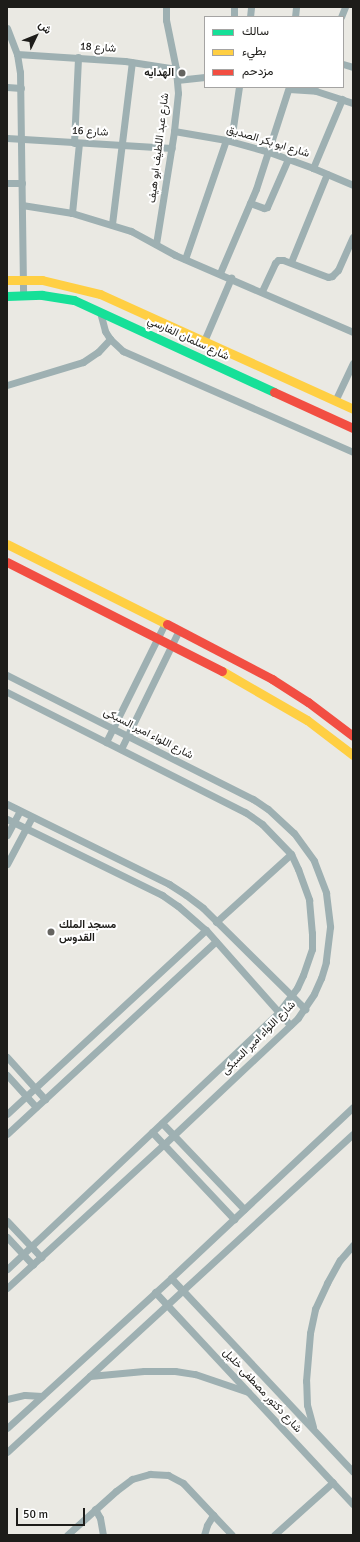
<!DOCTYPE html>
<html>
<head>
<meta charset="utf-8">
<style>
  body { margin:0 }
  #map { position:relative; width:360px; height:1542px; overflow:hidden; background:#eae9e3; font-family:Signika,Vazirmatn,sans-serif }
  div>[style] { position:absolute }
  .street>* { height:7px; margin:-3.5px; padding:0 3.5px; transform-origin:3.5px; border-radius:3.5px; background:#9eb0b2 }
  .fast>* { height:9px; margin:-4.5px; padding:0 4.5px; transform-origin:4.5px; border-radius:4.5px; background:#16e098 }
  .slow>* { height:9px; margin:-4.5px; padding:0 4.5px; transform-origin:4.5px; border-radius:4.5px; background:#ffcf43 }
  .jam>* { height:9px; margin:-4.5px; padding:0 4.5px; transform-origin:4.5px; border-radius:4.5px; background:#f24e42 }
  .dots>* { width:11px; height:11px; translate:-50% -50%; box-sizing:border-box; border:2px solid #fff; border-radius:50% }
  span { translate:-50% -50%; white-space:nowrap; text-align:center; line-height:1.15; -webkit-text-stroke:4px #fff; paint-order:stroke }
  .street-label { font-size:11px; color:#1d1c19 }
  .poi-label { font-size:11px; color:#1d1c19; font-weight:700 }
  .right { translate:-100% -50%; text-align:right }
  .left { translate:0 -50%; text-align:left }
  .frame { position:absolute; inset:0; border:8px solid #1d1c19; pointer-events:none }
  .legend { position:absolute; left:204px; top:16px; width:140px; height:72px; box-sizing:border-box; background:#fff; border:1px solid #a5a4a3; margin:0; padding:5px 7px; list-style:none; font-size:12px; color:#1d1c19 }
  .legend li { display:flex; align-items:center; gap:8px; height:20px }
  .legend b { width:20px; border:1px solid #a5a4a3 }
  .north { position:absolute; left:16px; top:16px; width:40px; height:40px; -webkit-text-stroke:3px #fff; paint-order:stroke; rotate:47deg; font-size:11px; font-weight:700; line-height:16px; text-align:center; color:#1d1c19 }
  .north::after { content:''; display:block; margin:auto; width:14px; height:18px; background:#1d1c19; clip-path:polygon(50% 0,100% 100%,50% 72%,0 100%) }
  .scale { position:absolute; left:16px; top:1508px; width:69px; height:18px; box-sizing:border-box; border:2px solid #1d1c19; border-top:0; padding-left:5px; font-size:12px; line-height:14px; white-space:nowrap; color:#1d1c19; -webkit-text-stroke:3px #fff; paint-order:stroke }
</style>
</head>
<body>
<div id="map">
  <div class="street">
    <div style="left:234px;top:17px;width:10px;rotate:-90deg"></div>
    <div style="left:250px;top:17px;width:10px;rotate:-84deg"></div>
    <div style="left:295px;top:17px;width:10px;rotate:-84deg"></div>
    <div style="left:341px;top:17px;width:11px;rotate:-68deg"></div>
    <div style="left:7px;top:28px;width:28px;rotate:69deg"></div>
    <div style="left:17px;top:54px;width:18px;rotate:81deg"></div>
    <div style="left:20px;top:72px;width:222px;rotate:89.2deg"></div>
    <div style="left:17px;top:54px;width:108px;rotate:3.7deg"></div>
    <div style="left:125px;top:61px;width:52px;rotate:8.9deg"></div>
    <div style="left:343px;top:64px;width:10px;rotate:17deg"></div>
    <div style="left:177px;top:80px;width:28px;rotate:-6deg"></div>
    <div style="left:7px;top:87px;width:14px;rotate:4deg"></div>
    <div style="left:289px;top:89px;width:27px;rotate:4deg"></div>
    <div style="left:316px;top:91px;width:39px;rotate:18deg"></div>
    <div style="left:174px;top:131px;width:53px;rotate:9.8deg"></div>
    <div style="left:226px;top:140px;width:45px;rotate:15.6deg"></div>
    <div style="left:269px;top:152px;width:47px;rotate:20deg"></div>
    <div style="left:313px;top:168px;width:43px;rotate:23deg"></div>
    <div style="left:7px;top:138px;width:165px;rotate:3.5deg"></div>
    <div style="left:231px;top:141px;width:55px;rotate:-81.6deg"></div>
    <div style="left:74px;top:143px;width:86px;rotate:-87.3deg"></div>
    <div style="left:313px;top:168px;width:75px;rotate:-67.2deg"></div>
    <div style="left:7px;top:183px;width:15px"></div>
    <div style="left:250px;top:203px;width:15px;rotate:20deg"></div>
    <div style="left:264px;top:208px;width:3px;rotate:-18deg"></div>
    <div style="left:267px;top:207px;width:52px;rotate:-66.4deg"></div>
    <div style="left:22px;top:205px;width:51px;rotate:9.1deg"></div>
    <div style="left:72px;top:213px;width:62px;rotate:17deg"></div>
    <div style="left:131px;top:231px;width:50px;rotate:28.6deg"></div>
    <div style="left:175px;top:255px;width:194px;rotate:23.4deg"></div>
    <div style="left:72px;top:213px;width:70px;rotate:-84.3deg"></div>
    <div style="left:112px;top:224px;width:163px;rotate:-83deg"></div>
    <div style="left:156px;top:244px;width:114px;rotate:-80.9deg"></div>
    <div style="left:174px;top:131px;width:38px;rotate:-84deg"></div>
    <div style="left:178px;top:93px;width:24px;rotate:-95deg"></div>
    <div style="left:176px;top:69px;width:50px;rotate:-101.5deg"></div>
    <div style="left:166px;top:20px;width:13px;rotate:-90deg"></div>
    <div style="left:185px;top:259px;width:126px;rotate:-71deg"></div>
    <div style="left:291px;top:262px;width:95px;rotate:-67.8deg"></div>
    <div style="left:220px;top:273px;width:91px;rotate:-66.8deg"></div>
    <div style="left:256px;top:189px;width:107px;rotate:-72.1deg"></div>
    <div style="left:262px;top:291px;width:31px;rotate:-65deg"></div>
    <div style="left:275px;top:263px;width:4px;rotate:-45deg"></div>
    <div style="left:278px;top:260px;width:5px"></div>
    <div style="left:283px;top:260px;width:48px;rotate:20.7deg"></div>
    <div style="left:328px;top:277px;width:4px;rotate:-14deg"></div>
    <div style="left:332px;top:276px;width:8px;rotate:-45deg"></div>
    <div style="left:338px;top:270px;width:36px;rotate:-66deg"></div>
    <div style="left:100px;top:312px;width:20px;rotate:75deg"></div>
    <div style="left:105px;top:331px;width:9px;rotate:58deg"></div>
    <div style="left:110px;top:339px;width:18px;rotate:43deg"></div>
    <div style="left:123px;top:351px;width:251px;rotate:23.7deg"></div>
    <div style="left:204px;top:341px;width:69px;rotate:-66.8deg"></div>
    <div style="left:7px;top:385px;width:79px;rotate:-16.8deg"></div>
    <div style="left:83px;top:362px;width:18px;rotate:-34deg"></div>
    <div style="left:98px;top:352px;width:18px;rotate:-47deg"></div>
    <div style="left:335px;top:401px;width:42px;rotate:-64.7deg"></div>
    <div style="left:7px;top:675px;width:275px;rotate:26.8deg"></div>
    <div style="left:253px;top:799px;width:18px;rotate:34deg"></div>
    <div style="left:268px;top:809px;width:35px;rotate:43deg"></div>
    <div style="left:294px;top:833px;width:34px;rotate:54deg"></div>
    <div style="left:314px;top:861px;width:34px;rotate:69deg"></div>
    <div style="left:326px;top:893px;width:34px;rotate:83deg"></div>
    <div style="left:330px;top:927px;width:35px;rotate:97deg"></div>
    <div style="left:326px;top:962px;width:17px;rotate:107deg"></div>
    <div style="left:321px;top:978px;width:17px;rotate:114deg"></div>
    <div style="left:314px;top:994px;width:29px;rotate:124deg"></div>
    <div style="left:298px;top:1018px;width:185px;rotate:136.7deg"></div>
    <div style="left:163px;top:1145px;width:212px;rotate:137.5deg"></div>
    <div style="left:7px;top:692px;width:267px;rotate:26.8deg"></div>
    <div style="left:245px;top:812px;width:21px;rotate:35deg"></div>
    <div style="left:262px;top:824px;width:42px;rotate:46deg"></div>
    <div style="left:291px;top:854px;width:17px;rotate:65deg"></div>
    <div style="left:298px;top:869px;width:33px;rotate:70deg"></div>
    <div style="left:309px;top:900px;width:33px;rotate:85deg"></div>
    <div style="left:312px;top:933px;width:16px;rotate:90deg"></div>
    <div style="left:312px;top:949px;width:28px;rotate:109deg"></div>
    <div style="left:303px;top:975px;width:14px;rotate:115deg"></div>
    <div style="left:297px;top:988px;width:30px;rotate:127deg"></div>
    <div style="left:279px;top:1012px;width:374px;rotate:136.6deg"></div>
    <div style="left:106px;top:742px;width:133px;rotate:-63.6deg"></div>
    <div style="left:121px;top:749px;width:132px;rotate:-64deg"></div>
    <div style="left:7px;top:804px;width:181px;rotate:26.3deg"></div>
    <div style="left:169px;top:884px;width:20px;rotate:33deg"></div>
    <div style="left:186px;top:895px;width:21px;rotate:37deg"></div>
    <div style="left:203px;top:908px;width:144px;rotate:44.7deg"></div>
    <div style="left:7px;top:819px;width:173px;rotate:26.1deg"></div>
    <div style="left:162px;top:895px;width:19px;rotate:35deg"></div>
    <div style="left:178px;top:906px;width:37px;rotate:41deg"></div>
    <div style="left:206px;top:930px;width:127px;rotate:48.5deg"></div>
    <div style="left:7px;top:835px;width:27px;rotate:-62deg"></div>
    <div style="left:7px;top:864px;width:53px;rotate:-62deg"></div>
    <div style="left:216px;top:922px;width:101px;rotate:-42.2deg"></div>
    <div style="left:7px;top:1057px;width:57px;rotate:47.9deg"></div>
    <div style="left:7px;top:1075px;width:43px;rotate:47.8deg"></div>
    <div style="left:7px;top:1114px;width:271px;rotate:-42.8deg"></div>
    <div style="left:162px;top:1123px;width:119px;rotate:46.4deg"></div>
    <div style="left:152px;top:1132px;width:120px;rotate:46.7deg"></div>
    <div style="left:7px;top:1134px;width:284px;rotate:-42.7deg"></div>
    <div style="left:7px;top:1221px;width:50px;rotate:46.6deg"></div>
    <div style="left:7px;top:1237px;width:38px;rotate:47deg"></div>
    <div style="left:171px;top:1278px;width:266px;rotate:46.8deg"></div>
    <div style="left:155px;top:1292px;width:290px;rotate:47deg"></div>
    <div style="left:90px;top:1376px;width:54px;rotate:-5.3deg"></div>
    <div style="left:144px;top:1371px;width:31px"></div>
    <div style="left:175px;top:1371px;width:20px;rotate:9deg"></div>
    <div style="left:195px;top:1374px;width:56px;rotate:18.8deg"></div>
    <div style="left:7px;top:1399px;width:18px;rotate:-13deg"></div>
    <div style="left:25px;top:1395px;width:17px;rotate:3deg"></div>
    <div style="left:313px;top:1427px;width:23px;rotate:-105deg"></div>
    <div style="left:307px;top:1405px;width:24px;rotate:-92deg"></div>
    <div style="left:306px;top:1381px;width:48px;rotate:-85.2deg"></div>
    <div style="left:310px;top:1333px;width:25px;rotate:-78deg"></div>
    <div style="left:315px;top:1309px;width:29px;rotate:-65deg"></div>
    <div style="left:327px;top:1283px;width:26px;rotate:-61deg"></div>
    <div style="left:340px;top:1260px;width:20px;rotate:-49deg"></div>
    <div style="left:7px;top:1428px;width:222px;rotate:-42.4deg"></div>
    <div style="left:171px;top:1278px;width:250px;rotate:-43.2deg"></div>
    <div style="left:7px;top:1452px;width:470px;rotate:-42.6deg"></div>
    <div style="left:95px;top:1509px;width:10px;rotate:61deg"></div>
    <div style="left:100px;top:1518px;width:17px;rotate:80deg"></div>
    <div style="left:67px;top:1535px;width:66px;rotate:-41.9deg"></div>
    <div style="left:116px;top:1491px;width:20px;rotate:-37deg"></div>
    <div style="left:132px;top:1479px;width:19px;rotate:-16deg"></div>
    <div style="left:150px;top:1474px;width:18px;rotate:3deg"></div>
    <div style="left:168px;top:1475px;width:17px;rotate:28deg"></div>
    <div style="left:183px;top:1483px;width:71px;rotate:46.7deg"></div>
    <div style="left:204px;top:1535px;width:10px;rotate:-73deg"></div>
    <div style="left:207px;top:1525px;width:12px;rotate:-59deg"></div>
    <div style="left:274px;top:1535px;width:79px;rotate:-41.9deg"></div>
  </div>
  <div class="fast">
    <div style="left:7px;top:296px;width:35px;rotate:-2deg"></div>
    <div style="left:42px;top:295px;width:32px;rotate:9deg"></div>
    <div style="left:74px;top:300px;width:220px;rotate:24.7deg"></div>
  </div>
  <div class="slow">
    <div style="left:7px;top:280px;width:35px"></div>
    <div style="left:42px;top:280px;width:60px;rotate:13.6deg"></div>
    <div style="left:100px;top:294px;width:278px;rotate:24.4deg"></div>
    <div style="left:7px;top:544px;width:179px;rotate:26.6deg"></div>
    <div style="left:222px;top:671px;width:98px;rotate:30deg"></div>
    <div style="left:307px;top:720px;width:58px;rotate:37.3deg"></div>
  </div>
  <div class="jam">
    <div style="left:274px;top:392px;width:87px;rotate:24.5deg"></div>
    <div style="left:7px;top:562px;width:241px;rotate:26.9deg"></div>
    <div style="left:167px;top:624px;width:119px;rotate:27.6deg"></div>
    <div style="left:272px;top:679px;width:43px;rotate:32.6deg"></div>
    <div style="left:308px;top:702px;width:56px;rotate:37.1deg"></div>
  </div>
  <div class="dots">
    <div style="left:182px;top:73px;background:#656460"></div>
    <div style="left:51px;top:932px;background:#656460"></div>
  </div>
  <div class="street-label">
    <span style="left:98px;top:48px;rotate:4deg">شارع 18</span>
    <span style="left:90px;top:132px;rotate:3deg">شارع 16</span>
    <span style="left:268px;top:142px;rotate:17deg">شارع ابو بكر الصديق</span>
    <span style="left:159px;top:148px;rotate:-83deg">شارع عبد اللطيف ابو هيف</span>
    <span style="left:188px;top:339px;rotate:25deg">شارع سلمان الفارسي</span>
    <span style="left:148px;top:734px;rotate:27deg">شارع اللواء امير السبكى</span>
    <span style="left:259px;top:1038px;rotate:-45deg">شارع اللواء امير السبكى</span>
    <span style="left:262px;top:1391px;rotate:47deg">شارع دكتور مصطفى خليل</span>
  </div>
  <div class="poi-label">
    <span class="right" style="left:174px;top:73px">الهدايه</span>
    <span class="left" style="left:59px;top:932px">مسجد الملك<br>القدوس</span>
  </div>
  <div class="frame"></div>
  <ul class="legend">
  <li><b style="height:5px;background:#16e098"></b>سالك</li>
  <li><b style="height:5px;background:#ffcf43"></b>بطيء</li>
  <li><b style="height:5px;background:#f24e42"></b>مزدحم</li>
  </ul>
  <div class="north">ش</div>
  <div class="scale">50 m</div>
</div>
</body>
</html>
